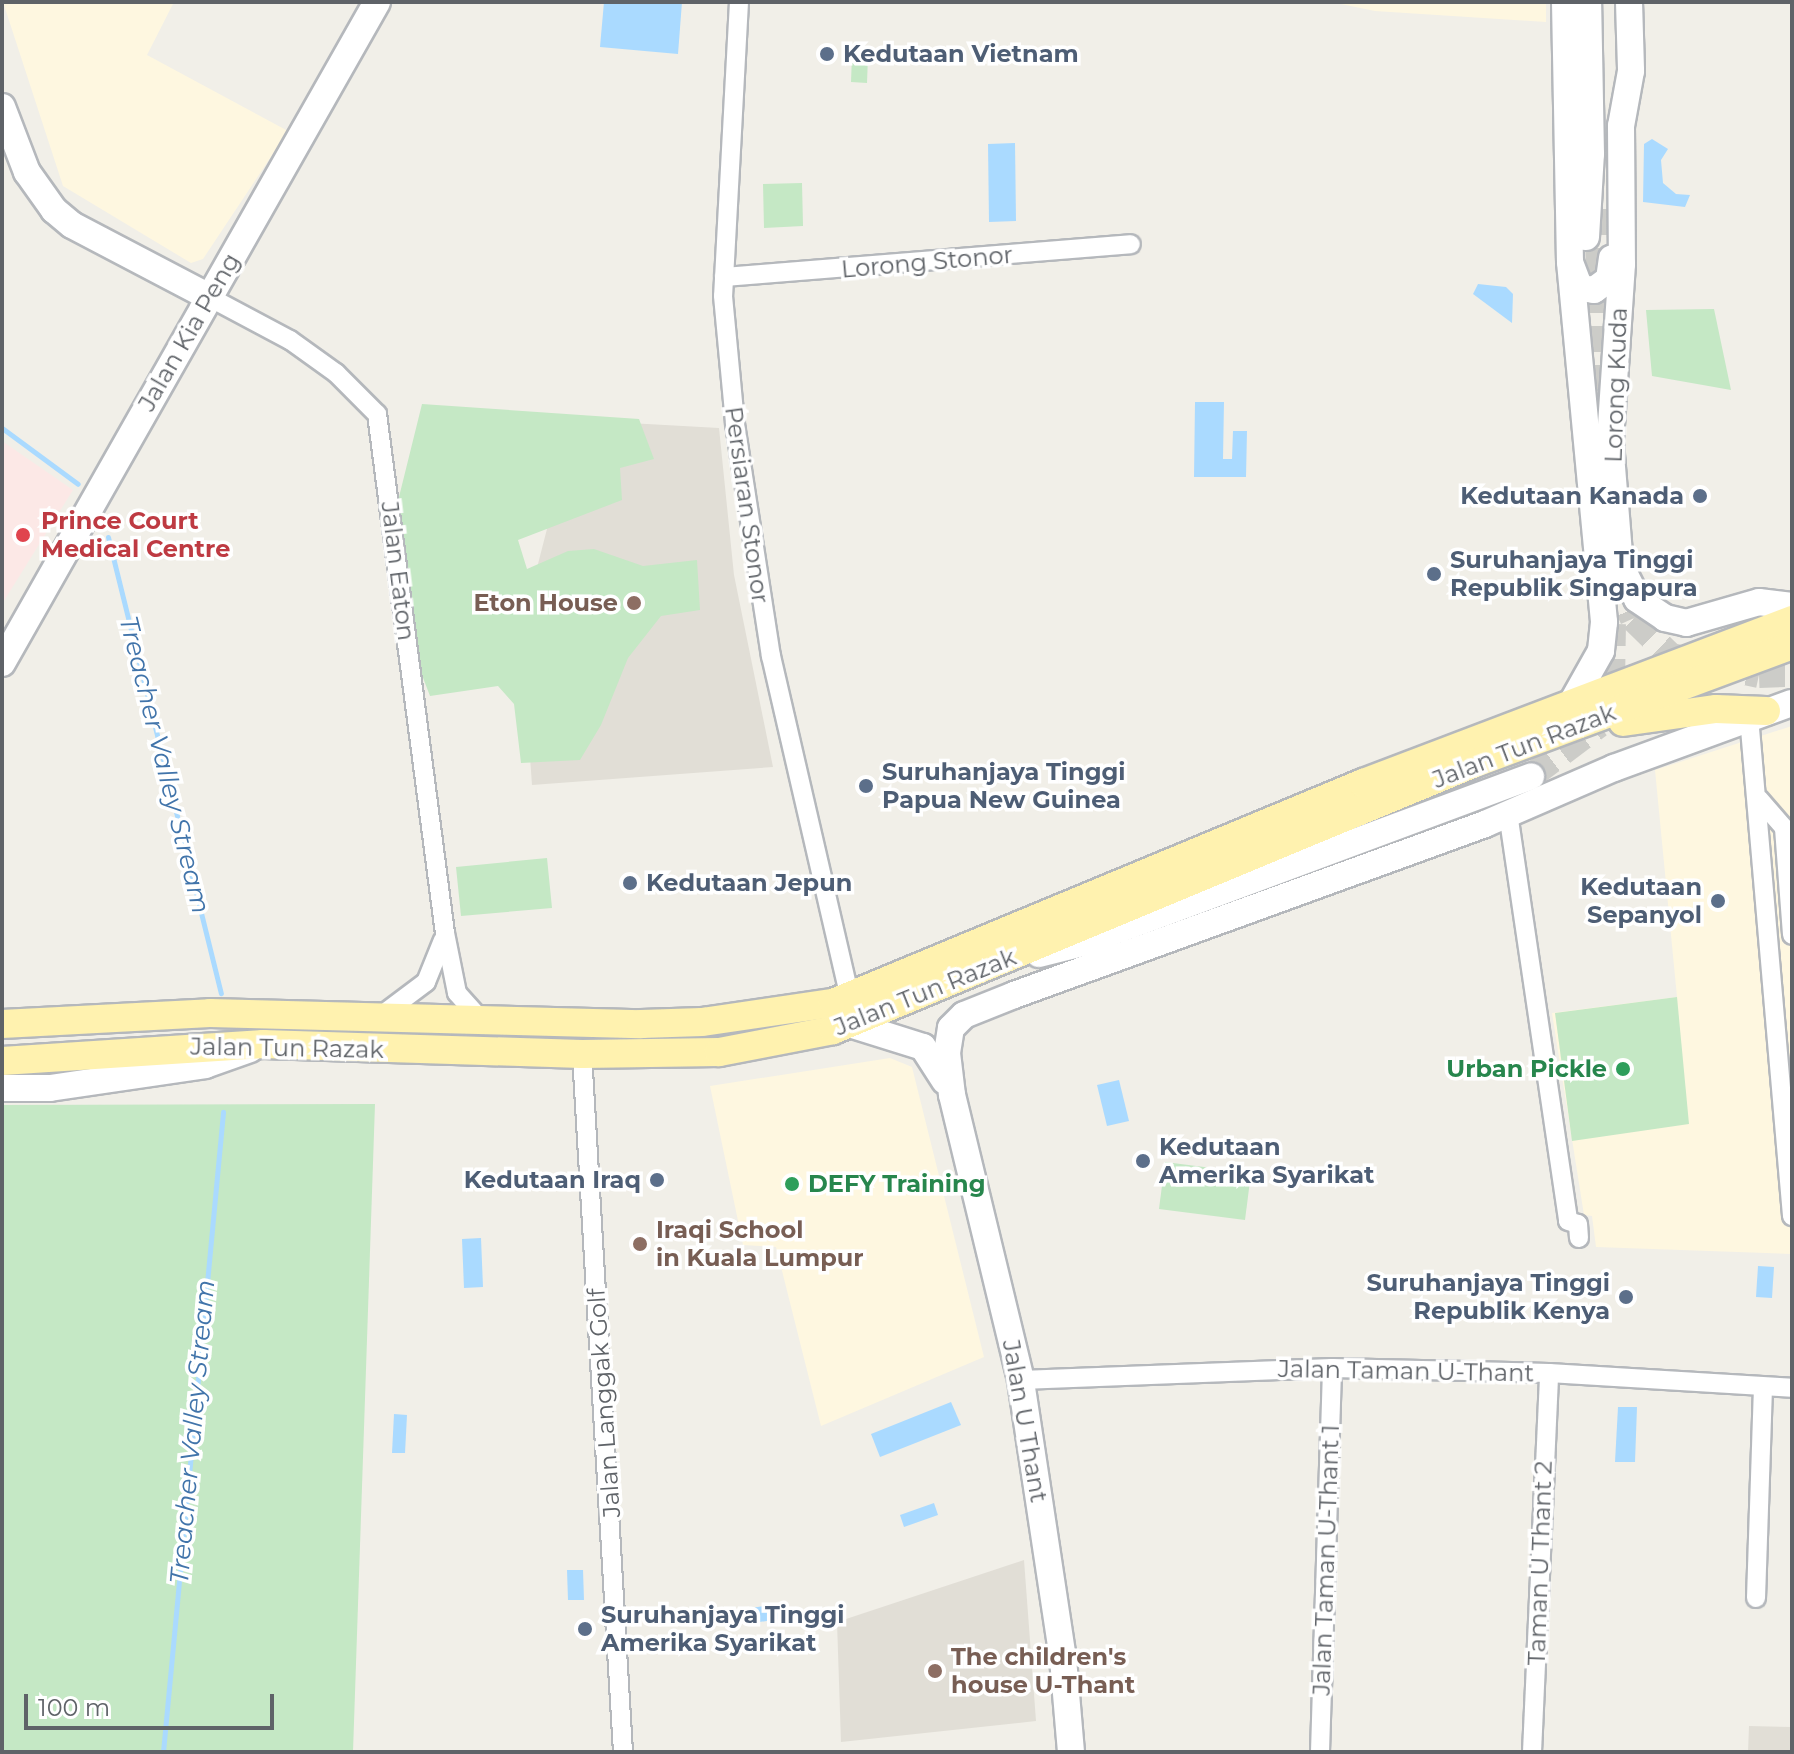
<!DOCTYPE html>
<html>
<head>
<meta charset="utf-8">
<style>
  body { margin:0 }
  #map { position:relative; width:1794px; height:1754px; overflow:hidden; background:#f1efe8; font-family:Montserrat,sans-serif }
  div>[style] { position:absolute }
  .commercial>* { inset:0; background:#fef7e0 }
  .education>* { inset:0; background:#e1ded6 }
  .medical>* { inset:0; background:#fce8e6 }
  .green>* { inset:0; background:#c5e8c5 }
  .water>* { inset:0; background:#aadaff }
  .stream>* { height:5px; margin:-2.5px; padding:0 2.5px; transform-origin:2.5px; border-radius:2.5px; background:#aadaff }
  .secondary-tunnel>* { height:26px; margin-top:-13px; transform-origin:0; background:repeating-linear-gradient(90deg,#ccccc8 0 26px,transparent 0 39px) }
  .roads { filter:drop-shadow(2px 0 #b5b8bc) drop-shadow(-2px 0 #b5b8bc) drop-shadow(0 2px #b5b8bc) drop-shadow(0 -2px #b5b8bc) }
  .street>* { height:18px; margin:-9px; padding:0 9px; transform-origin:9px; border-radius:9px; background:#fff }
  .secondary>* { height:26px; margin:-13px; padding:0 13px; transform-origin:13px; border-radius:13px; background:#fff }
  .primary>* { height:28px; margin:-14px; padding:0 14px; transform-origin:14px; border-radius:14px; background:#fff2af }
  .dots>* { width:22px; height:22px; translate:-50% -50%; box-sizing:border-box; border:4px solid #fff; border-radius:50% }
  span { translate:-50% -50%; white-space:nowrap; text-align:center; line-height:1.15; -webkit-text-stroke:7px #fff; paint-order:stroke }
  .service-label { font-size:24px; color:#4e5e75; font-weight:700 }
  .left { translate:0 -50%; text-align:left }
  .right { translate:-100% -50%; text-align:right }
  .street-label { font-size:24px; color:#5f6368 }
  .health-label { font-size:24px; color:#be3a42; font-weight:700 }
  .education-label { font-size:24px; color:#785e54; font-weight:700 }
  .leisure-label { font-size:24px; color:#27864d; font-weight:700 }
  .water-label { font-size:26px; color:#4174aa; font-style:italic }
  .frame { position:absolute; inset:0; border:4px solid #5f6368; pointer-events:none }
  .scale { position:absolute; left:24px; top:1694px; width:250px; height:36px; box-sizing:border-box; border:4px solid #5f6368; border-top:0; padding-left:10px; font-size:24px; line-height:28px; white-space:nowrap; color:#5f6368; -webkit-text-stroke:6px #fff; paint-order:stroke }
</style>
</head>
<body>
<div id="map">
  <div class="commercial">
    <div style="clip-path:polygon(3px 2px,174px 2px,147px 55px,288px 131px,203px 259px,191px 263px,63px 186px)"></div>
    <div style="clip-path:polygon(1331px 2px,1546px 2px,1546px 22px,1375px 11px)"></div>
    <div style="clip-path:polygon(1792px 726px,1792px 1254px,1596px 1247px,1592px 1216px,1584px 1215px,1552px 1013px,1677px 997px,1655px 770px)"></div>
    <div style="clip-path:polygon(890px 1058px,912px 1067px,984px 1357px,821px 1426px,776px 1247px,743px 1245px,710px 1086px)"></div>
  </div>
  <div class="education">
    <div style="clip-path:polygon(575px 420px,719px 428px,734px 575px,773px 767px,532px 785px,521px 630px)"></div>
    <div style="clip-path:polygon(1024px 1560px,1036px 1721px,841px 1742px,837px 1622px)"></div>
    <div style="clip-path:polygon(1749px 1726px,1792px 1727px,1792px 1752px,1748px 1752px)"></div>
  </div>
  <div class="medical">
    <div style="clip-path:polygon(2px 441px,73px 490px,2px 604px)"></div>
  </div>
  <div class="green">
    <div style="clip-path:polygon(852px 55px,868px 56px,867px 83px,851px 82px)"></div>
    <div style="clip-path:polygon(802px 183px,803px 226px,764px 228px,763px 184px)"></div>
    <div style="clip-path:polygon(1714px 309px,1731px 390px,1652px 376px,1646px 310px)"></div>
    <div style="clip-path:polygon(422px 404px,639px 419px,654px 459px,620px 468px,622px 500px,518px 540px,527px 569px,568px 551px,594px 549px,643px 566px,697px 560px,700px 610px,661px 616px,628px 658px,601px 725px,580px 760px,521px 763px,514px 704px,498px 686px,430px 696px,417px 662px,398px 501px)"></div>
    <div style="clip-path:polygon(547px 858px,552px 908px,461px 916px,456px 867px)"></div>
    <div style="clip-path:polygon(1677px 997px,1689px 1124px,1572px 1141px,1555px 1013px)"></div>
    <div style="clip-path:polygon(375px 1104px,353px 1752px,2px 1752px,2px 1105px)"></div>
    <div style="clip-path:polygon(1165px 1162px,1251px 1173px,1245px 1220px,1159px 1209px)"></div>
  </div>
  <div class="water">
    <div style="clip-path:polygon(604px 2px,682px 2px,678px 54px,600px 47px)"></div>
    <div style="clip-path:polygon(1652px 139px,1668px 149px,1661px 160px,1663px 183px,1676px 194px,1690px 195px,1685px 207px,1643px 202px,1644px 144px)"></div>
    <div style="clip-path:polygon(1015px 143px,1016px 221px,989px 222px,988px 144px)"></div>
    <div style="clip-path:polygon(1478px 284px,1506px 287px,1513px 294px,1512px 323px,1473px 294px)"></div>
    <div style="clip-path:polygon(1195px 402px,1224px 402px,1223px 459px,1232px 459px,1233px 431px,1247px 431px,1246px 477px,1194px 477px)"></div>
    <div style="clip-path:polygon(1119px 1080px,1129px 1121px,1107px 1126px,1097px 1085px)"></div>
    <div style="clip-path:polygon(481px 1238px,483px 1287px,464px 1288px,462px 1239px)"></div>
    <div style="clip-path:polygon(1758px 1266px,1774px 1267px,1772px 1298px,1756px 1297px)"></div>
    <div style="clip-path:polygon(951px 1402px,961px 1425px,880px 1457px,871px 1434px)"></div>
    <div style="clip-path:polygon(1618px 1407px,1637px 1407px,1635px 1462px,1615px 1462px)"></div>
    <div style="clip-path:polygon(394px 1414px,407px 1415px,405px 1453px,392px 1453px)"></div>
    <div style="clip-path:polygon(934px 1503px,938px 1515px,904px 1527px,900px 1515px)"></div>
    <div style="clip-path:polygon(567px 1570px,583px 1570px,584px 1600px,568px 1600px)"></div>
    <div style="clip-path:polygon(782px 1603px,785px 1618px,747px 1624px,745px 1609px)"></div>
  </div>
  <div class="stream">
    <div style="left:2px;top:428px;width:94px;rotate:36.4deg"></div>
    <div style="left:108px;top:537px;width:470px;rotate:76.1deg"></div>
    <div style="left:163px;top:1752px;width:643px;rotate:-84.64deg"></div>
  </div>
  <div class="secondary-tunnel">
    <div style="left:1598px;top:209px;width:236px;rotate:89.5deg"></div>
    <div style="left:1613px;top:575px;width:48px;rotate:65.6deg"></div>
    <div style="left:1633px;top:619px;width:53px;rotate:44.2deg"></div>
    <div style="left:1671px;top:656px;width:90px;rotate:12.2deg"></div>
    <div style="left:1759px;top:675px;width:33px;rotate:-2deg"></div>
    <div style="left:1531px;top:776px;width:85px;rotate:-36.9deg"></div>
    <div style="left:1599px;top:725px;width:42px;rotate:-72deg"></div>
    <div style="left:1612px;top:685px;width:61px;rotate:-89.1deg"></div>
  </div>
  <div class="roads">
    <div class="street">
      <div style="left:739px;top:2px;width:294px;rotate:93.1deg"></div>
      <div style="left:723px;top:296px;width:129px;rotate:84.6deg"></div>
      <div style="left:735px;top:424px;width:235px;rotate:81.2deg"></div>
      <div style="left:771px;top:656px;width:352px;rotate:77deg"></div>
      <div style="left:724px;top:277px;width:408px;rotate:-4.6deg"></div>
      <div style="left:209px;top:297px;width:92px;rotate:28deg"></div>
      <div style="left:290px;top:340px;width:57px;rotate:35.7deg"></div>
      <div style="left:336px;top:373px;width:58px;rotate:45deg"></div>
      <div style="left:377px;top:414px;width:523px;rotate:82.54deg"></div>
      <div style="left:445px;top:933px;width:61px;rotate:78.7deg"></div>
      <div style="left:457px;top:993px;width:38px;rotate:48deg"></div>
      <div style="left:1749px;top:717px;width:501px;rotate:85.07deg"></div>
      <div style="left:1759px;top:799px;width:38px;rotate:49deg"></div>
      <div style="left:1784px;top:828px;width:107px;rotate:85.7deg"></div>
      <div style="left:1508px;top:813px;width:412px;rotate:81.6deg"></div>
      <div style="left:1568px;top:1221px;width:10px;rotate:17deg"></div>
      <div style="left:1578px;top:1224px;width:14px;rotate:86deg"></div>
      <div style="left:378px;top:1018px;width:60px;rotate:-36.9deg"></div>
      <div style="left:426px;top:982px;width:45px;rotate:-68deg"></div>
      <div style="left:582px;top:1054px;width:699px;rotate:86.64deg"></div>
      <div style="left:1021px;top:1380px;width:311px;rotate:-2.2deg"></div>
      <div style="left:1332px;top:1368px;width:217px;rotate:1.3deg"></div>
      <div style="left:1549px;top:1373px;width:243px;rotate:3.5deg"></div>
      <div style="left:1756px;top:1598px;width:211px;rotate:-88.1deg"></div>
      <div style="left:1320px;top:1752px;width:384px;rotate:-88.2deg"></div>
      <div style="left:1532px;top:1752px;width:379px;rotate:-87.4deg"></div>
    </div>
    <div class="secondary">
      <div style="left:1565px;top:2px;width:260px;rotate:88.9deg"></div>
      <div style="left:1570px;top:262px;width:362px;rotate:84.6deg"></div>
      <div style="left:1604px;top:622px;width:29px;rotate:96deg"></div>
      <div style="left:1601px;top:651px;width:55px;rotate:119.4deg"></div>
      <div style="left:1629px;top:2px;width:69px;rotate:88.3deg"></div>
      <div style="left:1631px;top:71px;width:56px;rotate:100.3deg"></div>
      <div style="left:1621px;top:126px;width:138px;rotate:89.6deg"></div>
      <div style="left:1622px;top:264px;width:178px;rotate:93.9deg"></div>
      <div style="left:1610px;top:442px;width:123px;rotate:85.4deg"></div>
      <div style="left:1620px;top:565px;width:38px;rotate:63deg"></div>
      <div style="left:1637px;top:599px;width:34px;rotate:34deg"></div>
      <div style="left:1665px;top:618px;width:22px;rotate:13deg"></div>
      <div style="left:1686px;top:623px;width:76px;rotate:-16deg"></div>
      <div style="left:1759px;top:602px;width:33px;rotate:7deg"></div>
      <div style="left:2px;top:107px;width:70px;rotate:69deg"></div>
      <div style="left:27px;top:172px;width:47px;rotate:54.6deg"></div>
      <div style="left:54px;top:210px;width:23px;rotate:40deg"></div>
      <div style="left:72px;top:225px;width:155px;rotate:27.7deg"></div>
      <div style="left:1586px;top:237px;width:83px;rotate:-86.6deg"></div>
      <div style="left:1591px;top:154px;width:152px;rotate:-91.1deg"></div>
      <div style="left:1571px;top:265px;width:25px;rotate:69deg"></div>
      <div style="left:1580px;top:288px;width:14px;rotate:8deg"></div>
      <div style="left:1594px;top:290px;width:19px;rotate:-36deg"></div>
      <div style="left:1609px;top:279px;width:21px;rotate:-82deg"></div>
      <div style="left:2px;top:663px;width:760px;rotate:-60.43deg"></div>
      <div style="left:1039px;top:954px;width:45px;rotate:-14deg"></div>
      <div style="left:1083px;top:943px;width:478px;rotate:-20.4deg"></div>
      <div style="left:853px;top:1025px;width:73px;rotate:17.4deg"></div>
      <div style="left:923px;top:1047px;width:40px;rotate:57.1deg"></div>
      <div style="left:2px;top:1088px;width:48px"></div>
      <div style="left:50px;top:1088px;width:157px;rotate:-8.4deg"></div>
      <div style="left:205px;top:1065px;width:48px;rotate:-19.6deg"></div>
      <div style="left:1071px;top:1752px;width:93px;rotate:-94.9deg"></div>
      <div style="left:1063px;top:1659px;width:282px;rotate:-98.6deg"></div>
      <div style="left:1021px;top:1380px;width:293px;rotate:-103.6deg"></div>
      <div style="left:952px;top:1095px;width:42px;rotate:-96.8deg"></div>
      <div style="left:947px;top:1053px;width:25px;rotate:-81deg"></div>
      <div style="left:951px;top:1028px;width:18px;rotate:-45deg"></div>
      <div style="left:964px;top:1015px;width:54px;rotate:-21.8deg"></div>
      <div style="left:1014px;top:995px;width:501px;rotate:-19.95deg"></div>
      <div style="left:1485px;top:824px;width:141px;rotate:-23.5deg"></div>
      <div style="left:1614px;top:768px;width:189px;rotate:-20.1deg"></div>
    </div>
    <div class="primary">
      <div style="left:1623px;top:722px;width:94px;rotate:-8deg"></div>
      <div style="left:1716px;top:709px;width:50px;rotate:2.3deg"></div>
      <div style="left:2px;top:1024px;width:208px;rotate:-3deg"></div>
      <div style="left:210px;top:1013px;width:431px;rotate:1.5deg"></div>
      <div style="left:641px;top:1024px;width:61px;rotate:-1.9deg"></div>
      <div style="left:702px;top:1022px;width:132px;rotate:-8.3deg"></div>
      <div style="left:833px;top:1003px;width:574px;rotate:-22.54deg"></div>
      <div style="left:1363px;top:783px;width:459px;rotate:-20.8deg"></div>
      <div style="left:2px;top:1061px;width:262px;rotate:-3.7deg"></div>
      <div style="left:263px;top:1044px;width:319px;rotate:1.8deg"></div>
      <div style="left:582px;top:1054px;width:137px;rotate:-0.8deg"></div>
      <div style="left:719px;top:1052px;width:116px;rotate:-10.9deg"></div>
      <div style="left:833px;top:1030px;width:695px;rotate:-22.58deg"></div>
      <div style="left:1475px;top:763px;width:338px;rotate:-20.4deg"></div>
    </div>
  </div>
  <div class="dots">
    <div style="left:827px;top:54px;background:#5c6f8a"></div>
    <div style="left:1700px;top:496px;background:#5c6f8a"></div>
    <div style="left:23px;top:535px;background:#e0444e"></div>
    <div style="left:1434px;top:574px;background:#5c6f8a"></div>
    <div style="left:634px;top:603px;background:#8d6e63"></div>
    <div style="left:866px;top:786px;background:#5c6f8a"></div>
    <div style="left:630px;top:883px;background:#5c6f8a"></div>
    <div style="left:1718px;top:901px;background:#5c6f8a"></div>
    <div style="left:1623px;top:1069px;background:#2e9e5b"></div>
    <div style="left:1143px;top:1161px;background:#5c6f8a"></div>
    <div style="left:657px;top:1180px;background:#5c6f8a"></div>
    <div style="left:792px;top:1184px;background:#2e9e5b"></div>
    <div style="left:640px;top:1244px;background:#8d6e63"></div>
    <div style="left:1626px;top:1297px;background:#5c6f8a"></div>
    <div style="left:585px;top:1629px;background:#5c6f8a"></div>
    <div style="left:935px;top:1671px;background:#8d6e63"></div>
  </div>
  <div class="service-label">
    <span class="left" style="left:843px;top:54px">Kedutaan Vietnam</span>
    <span class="right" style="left:1684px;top:496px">Kedutaan Kanada</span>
    <span class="left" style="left:1450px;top:574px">Suruhanjaya Tinggi<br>Republik Singapura</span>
    <span class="left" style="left:882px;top:786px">Suruhanjaya Tinggi<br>Papua New Guinea</span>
    <span class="left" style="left:646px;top:883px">Kedutaan Jepun</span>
    <span class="right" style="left:1702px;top:901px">Kedutaan<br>Sepanyol</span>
    <span class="left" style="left:1159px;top:1161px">Kedutaan<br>Amerika Syarikat</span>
    <span class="right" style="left:641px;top:1180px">Kedutaan Iraq</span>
    <span class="right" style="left:1610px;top:1297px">Suruhanjaya Tinggi<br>Republik Kenya</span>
    <span class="left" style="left:601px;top:1629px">Suruhanjaya Tinggi<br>Amerika Syarikat</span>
  </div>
  <div class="street-label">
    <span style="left:927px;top:262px;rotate:-5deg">Lorong Stonor</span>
    <span style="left:189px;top:332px;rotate:-60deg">Jalan Kia Peng</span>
    <span style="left:1616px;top:385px;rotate:-88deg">Lorong Kuda</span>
    <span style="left:747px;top:505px;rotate:82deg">Persiaran Stonor</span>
    <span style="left:398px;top:571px;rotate:83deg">Jalan Eaton</span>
    <span style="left:1524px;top:746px;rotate:-21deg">Jalan Tun Razak</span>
    <span style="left:925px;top:992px;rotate:-22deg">Jalan Tun Razak</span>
    <span style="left:287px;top:1048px;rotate:1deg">Jalan Tun Razak</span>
    <span style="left:1406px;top:1371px;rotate:1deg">Jalan Taman U-Thant</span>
    <span style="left:604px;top:1403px;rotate:-94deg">Jalan Langgak Golf</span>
    <span style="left:1025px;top:1421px;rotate:80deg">Jalan U Thant</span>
    <span style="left:1326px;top:1560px;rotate:-88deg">Jalan Taman U-Thant 1</span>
    <span style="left:1540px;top:1563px;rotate:-88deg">Taman U Thant 2</span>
  </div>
  <div class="health-label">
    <span class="left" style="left:41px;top:535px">Prince Court<br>Medical Centre</span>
  </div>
  <div class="education-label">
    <span class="right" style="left:618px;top:603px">Eton House</span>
    <span class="left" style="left:656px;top:1244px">Iraqi School<br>in Kuala Lumpur</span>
    <span class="left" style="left:951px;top:1671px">The children's<br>house U-Thant</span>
  </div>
  <div class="leisure-label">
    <span class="right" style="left:1607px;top:1069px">Urban Pickle</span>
    <span class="left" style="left:808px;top:1184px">DEFY Training</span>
  </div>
  <div class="water-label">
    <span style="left:164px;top:765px;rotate:76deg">Treacher Valley Stream</span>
    <span style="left:193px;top:1432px;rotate:-85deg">Treacher Valley Stream</span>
  </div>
  <div class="frame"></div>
  <div class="scale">100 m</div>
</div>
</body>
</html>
